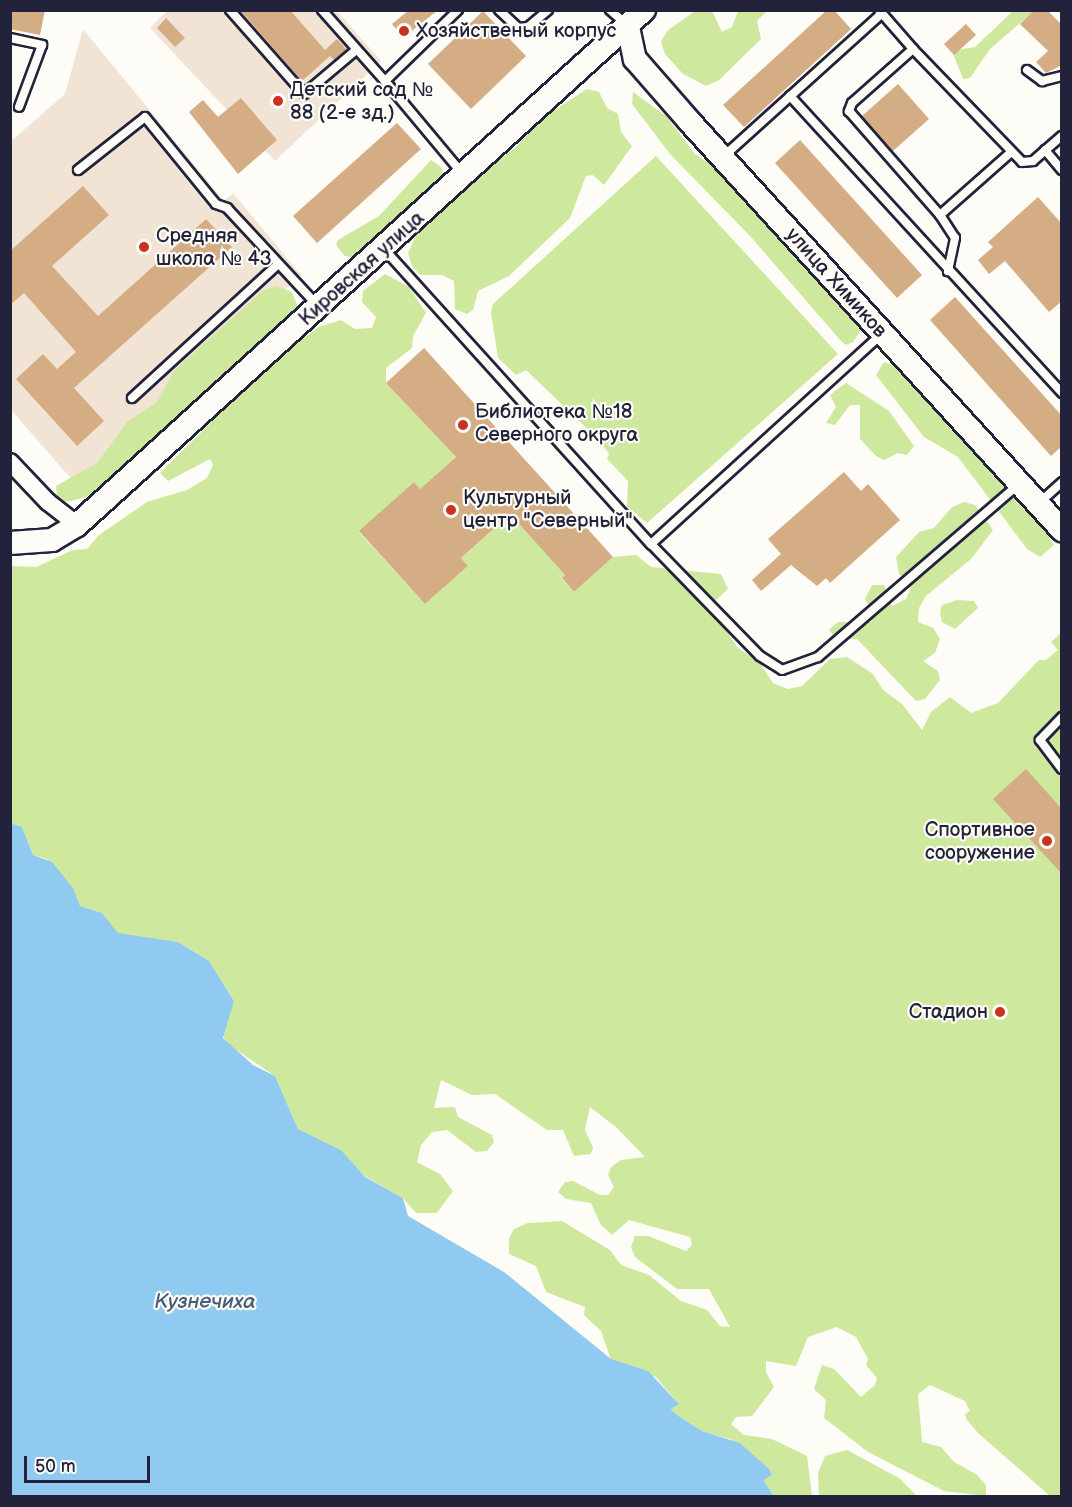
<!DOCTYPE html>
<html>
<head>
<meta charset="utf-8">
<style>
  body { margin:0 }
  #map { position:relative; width:1072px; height:1507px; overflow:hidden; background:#fdfcf7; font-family:"Balsamiq Sans",sans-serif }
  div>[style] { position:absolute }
  .built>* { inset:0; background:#f1e4d5 }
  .green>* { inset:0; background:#cee89e }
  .water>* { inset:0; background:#90caf0 }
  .building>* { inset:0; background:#d4ad85 }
  .roads { filter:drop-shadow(2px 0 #22223b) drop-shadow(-2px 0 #22223b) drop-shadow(0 2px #22223b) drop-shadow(0 -2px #22223b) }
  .lane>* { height:8px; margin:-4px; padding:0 4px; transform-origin:4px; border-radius:4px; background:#fdfcf7 }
  .street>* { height:16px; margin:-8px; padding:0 8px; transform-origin:8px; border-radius:8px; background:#fdfcf7 }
  .secondary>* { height:22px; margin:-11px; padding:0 11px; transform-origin:11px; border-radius:11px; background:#fdfcf7 }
  .dots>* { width:16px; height:16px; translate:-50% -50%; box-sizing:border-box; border:3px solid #fdfcf7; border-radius:50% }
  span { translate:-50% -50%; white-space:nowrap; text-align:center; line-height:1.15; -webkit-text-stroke:4.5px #fdfcf7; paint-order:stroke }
  .poi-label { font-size:20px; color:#22223b }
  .left { translate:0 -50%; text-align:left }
  .right { translate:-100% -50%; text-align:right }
  .street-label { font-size:20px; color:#22223b }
  .water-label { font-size:21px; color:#485d7a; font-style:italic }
  .frame { position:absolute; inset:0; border:12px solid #22223b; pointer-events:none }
  .scale { position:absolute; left:24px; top:1456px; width:126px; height:27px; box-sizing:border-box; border:3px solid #22223b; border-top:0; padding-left:8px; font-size:18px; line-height:21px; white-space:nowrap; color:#22223b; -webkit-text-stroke:4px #fdfcf7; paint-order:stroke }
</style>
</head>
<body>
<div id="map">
  <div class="built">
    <div style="clip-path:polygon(167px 11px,337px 11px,381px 61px,275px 161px,150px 28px)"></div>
    <div style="clip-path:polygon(83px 29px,224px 201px,233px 193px,301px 275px,75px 483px,11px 410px,10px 142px,65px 94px)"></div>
  </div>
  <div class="green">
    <div style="clip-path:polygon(695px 11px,712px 11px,722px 32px,732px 27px,738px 11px,767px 11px,757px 21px,761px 39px,719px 80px,706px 86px,683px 74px,665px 54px,661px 42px,667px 31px)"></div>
    <div style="clip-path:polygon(1013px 11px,1034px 11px,990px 49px,970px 78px,963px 79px,952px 51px,975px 47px)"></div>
    <div style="clip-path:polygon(587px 89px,599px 92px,607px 108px,618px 114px,621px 132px,632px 146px,604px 185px,593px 175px,586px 176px,570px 218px,509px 276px,478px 291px,473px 310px,467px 314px,455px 309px,454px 281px,442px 275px,420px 275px,412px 266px,408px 253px,421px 225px,518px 145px,541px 119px)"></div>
    <div style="clip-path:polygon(633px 92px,666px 116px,695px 154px,717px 169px,855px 318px,860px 331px,853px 342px,846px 345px,841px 341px,750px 236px,670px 154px,632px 104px)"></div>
    <div style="clip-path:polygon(656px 156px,838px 354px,647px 523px,627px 506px,628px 481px,607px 459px,609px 454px,599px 440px,526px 370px,516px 375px,498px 358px,491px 313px,493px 304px)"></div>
    <div style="clip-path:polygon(431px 160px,440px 166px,446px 179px,357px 258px,345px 256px,336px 245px,338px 240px,379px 216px)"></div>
    <div style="clip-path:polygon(385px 274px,409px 287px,426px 313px,413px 336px,412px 348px,386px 368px,386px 383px,456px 457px,420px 489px,414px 482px,359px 532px,425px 604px,468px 566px,461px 558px,510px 514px,565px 575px,562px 579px,574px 592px,613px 557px,636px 555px,651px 567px,721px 574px,728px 589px,714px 602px,713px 612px,738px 648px,759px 662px,773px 683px,788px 689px,802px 686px,830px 659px,847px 657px,873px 674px,883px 690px,902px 704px,922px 730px,931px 712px,950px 697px,971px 713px,998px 703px,1039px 660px,1046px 660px,1058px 650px,1051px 642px,1061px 633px,1061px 1496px,1050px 1496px,978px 1433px,967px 1420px,965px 1414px,970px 1411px,965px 1401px,930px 1385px,918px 1394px,922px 1442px,941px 1447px,954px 1462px,976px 1474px,986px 1485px,986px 1496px,944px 1491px,868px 1452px,824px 1418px,826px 1400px,814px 1389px,822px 1365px,834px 1369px,861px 1397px,875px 1385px,877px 1378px,866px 1365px,868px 1359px,856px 1337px,837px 1327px,808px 1337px,796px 1366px,766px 1361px,766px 1372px,774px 1387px,752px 1416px,736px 1417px,731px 1424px,744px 1435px,772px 1439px,807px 1456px,812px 1496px,774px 1496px,733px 1440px,702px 1431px,677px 1415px,671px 1409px,678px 1403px,656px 1377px,611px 1360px,601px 1331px,584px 1315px,585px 1307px,546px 1292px,536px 1266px,509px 1254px,509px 1238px,514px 1229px,528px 1223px,562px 1221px,610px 1250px,621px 1265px,649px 1275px,681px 1301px,707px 1310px,720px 1326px,730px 1327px,709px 1289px,677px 1289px,635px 1257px,631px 1247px,635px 1236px,648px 1236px,686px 1251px,692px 1245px,690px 1237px,629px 1220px,612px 1235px,601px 1225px,591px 1203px,566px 1199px,558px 1192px,565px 1182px,573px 1181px,600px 1195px,608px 1195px,614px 1187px,608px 1175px,611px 1167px,621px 1160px,645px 1157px,617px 1128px,590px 1107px,585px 1130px,593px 1147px,591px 1154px,574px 1156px,563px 1130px,547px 1130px,495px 1094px,472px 1095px,441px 1080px,434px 1108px,455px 1107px,458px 1117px,492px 1135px,494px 1142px,487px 1151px,476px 1152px,447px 1130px,432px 1132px,421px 1145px,417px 1162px,440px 1174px,453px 1191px,437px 1213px,416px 1213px,403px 1198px,361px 1174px,341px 1150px,298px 1129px,275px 1076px,226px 1043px,222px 1032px,234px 1001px,209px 961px,178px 942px,118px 934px,102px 913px,80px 906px,69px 883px,47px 859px,33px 855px,22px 827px,11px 823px,11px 566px,36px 567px,73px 550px,87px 549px,99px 535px,147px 502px,187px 490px,207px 478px,213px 465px,210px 459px,168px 481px,160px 473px,275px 359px,319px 327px,341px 320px,355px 329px,372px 328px,376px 317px,362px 302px,363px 291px)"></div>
    <div style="clip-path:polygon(276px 286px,292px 292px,299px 310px,124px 467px,86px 497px,67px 502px,57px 498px,56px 486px,97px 463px,128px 421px,156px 403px,175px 370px,262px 291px)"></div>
    <div style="clip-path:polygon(884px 362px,900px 368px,954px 433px,997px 470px,1009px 494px,1044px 529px,1054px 545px,1040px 557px,1027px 549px,958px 457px,924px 437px,876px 375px)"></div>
    <div style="clip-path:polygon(846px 383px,889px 411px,914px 446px,907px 455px,898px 453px,884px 460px,876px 456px,860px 439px,860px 405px,850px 405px,835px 425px,826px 423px,836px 407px,830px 395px)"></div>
    <div style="clip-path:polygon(964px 502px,975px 505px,993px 530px,971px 559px,926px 596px,919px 608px,918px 622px,933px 628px,940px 639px,935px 653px,923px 661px,938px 671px,940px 680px,925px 699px,916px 701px,857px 639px,837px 639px,829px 630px,838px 622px,871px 622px,874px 614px,865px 599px,872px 585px,884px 585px,892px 606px,906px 599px,911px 588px,899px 574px,896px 557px,919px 532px,934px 528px,952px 507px)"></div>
    <div style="clip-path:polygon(957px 600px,974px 601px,978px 608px,955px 629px,942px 622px,940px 613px,942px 605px)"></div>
    <div style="clip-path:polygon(847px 1450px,899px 1478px,917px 1496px,819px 1496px,818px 1473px,825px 1456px)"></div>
  </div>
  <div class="water">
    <div style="clip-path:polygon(11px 823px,22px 827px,33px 855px,52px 862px,73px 888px,80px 906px,102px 913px,118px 933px,178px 942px,209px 961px,234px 1001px,223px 1038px,253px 1065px,275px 1076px,298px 1129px,341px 1150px,365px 1177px,403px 1198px,408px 1216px,504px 1272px,611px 1359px,648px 1371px,679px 1404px,671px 1409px,677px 1415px,702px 1431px,740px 1443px,769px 1469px,772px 1475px,763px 1480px,774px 1496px,11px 1496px)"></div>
  </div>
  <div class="building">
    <div style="clip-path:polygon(10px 10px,45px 10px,40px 35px,10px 29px)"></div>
    <div style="clip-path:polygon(240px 10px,290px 10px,325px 50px,337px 39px,347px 50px,334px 60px,330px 56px,302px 81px)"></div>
    <div style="clip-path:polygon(409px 10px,438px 10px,403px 38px,392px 24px)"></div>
    <div style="clip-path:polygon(827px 10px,834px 10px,851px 29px,744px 127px,723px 105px)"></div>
    <div style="clip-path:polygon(1034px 10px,1047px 10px,1062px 25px,1062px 65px,1046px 73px,1036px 62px,1048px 51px,1020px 24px)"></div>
    <div style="clip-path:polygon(483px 11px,526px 56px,471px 109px,428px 64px)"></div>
    <div style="clip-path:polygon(166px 18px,185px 38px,175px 47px,157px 28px)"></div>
    <div style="clip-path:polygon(966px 24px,976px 35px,954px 55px,944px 44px)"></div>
    <div style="clip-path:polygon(898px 84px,929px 119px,893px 151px,862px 116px)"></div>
    <div style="clip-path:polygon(241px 98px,277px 140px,238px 174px,189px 112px,203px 100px,218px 117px)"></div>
    <div style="clip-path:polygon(397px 123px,421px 149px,317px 243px,293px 216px)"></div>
    <div style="clip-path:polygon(800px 140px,922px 275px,897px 298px,775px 163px)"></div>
    <div style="clip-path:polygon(83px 186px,109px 215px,52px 266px,98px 316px,206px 219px,232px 247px,74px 388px,104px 421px,77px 446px,16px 379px,43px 354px,57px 369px,76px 352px,24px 293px,10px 305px,10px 251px)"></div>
    <div style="clip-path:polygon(1038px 197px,1062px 224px,1062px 301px,1049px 312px,1005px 261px,989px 274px,978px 260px,993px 247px,988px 242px)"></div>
    <div style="clip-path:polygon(955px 297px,1062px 416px,1062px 446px,1051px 456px,930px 320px)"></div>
    <div style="clip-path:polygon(424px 348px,613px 557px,574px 592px,562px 578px,565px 575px,510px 514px,461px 558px,468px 566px,425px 604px,359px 531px,414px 482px,420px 489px,456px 457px,386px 383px)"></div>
    <div style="clip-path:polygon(844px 472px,861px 491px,868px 484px,900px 520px,830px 583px,826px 578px,817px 586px,791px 565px,761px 591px,752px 580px,781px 554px,768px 539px)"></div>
    <div style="clip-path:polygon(1026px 769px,1062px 809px,1062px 874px,993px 799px)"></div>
  </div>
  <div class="roads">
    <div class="lane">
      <div style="left:230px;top:10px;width:112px;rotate:48.6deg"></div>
      <div style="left:304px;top:94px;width:68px;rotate:-40.2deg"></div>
      <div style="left:322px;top:10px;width:95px;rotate:48.4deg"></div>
      <div style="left:458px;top:10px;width:102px;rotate:135.8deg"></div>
      <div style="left:385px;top:81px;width:120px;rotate:50.1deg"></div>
      <div style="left:499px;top:10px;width:26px;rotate:43deg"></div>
      <div style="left:518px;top:28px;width:10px;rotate:-6deg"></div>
      <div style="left:528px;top:27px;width:26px;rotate:-40deg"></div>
      <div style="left:610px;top:10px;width:21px;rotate:41deg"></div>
      <div style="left:879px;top:10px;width:52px;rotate:48.9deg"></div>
      <div style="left:913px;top:49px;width:81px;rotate:138.5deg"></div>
      <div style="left:852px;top:103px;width:9px;rotate:111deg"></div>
      <div style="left:849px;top:111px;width:138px;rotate:48.8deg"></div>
      <div style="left:940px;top:215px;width:94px;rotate:-41.5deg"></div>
      <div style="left:10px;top:38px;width:33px;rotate:12deg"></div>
      <div style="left:42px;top:45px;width:66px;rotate:110.4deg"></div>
      <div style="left:913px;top:49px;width:157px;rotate:46deg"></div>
      <div style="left:1022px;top:162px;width:11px;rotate:-5deg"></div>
      <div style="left:1033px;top:161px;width:38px;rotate:-41deg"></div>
      <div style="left:1027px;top:70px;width:19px;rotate:36deg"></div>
      <div style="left:1042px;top:81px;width:21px;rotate:-14deg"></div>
      <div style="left:790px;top:96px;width:403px;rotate:47.5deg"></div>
      <div style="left:1045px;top:150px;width:26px;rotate:50deg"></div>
      <div style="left:724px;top:156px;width:213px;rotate:-42.1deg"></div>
      <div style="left:78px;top:170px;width:85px;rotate:-38.3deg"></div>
      <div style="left:145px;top:117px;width:112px;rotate:50.8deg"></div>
      <div style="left:216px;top:204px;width:12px;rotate:20deg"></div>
      <div style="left:227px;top:208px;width:132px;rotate:47.1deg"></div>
      <div style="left:940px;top:215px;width:27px;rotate:57deg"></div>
      <div style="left:955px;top:238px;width:34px;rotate:102deg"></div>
      <div style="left:384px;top:249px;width:398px;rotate:47.9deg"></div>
      <div style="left:651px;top:544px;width:312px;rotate:-42.3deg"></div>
      <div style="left:132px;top:398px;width:198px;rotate:-42.5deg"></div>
      <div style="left:1040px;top:502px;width:30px;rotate:-42deg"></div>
      <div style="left:651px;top:544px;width:156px;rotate:45.8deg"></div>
      <div style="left:760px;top:656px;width:26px;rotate:32deg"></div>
      <div style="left:782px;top:670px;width:38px;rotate:-20deg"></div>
      <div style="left:818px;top:657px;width:265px;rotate:-40.7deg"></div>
      <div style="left:1062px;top:717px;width:32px;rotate:134deg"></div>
      <div style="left:1040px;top:740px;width:36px;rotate:53deg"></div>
    </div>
    <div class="street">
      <div style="left:10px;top:462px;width:55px;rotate:46.5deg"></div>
      <div style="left:48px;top:502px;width:37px;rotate:38deg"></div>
    </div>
    <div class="secondary">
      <div style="left:628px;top:27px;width:33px;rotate:78deg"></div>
      <div style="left:635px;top:59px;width:82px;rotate:48.9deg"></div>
      <div style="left:689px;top:121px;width:554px;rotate:47.64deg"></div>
      <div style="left:10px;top:543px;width:42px;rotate:-4.1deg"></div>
      <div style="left:52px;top:540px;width:29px;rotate:-31deg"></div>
      <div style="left:77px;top:525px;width:766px;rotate:-42.25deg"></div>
    </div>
  </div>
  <div class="dots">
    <div style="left:404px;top:31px;background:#c8321e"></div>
    <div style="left:278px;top:101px;background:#c8321e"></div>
    <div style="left:144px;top:247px;background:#c8321e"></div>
    <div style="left:463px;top:425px;background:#c8321e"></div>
    <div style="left:451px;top:510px;background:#c8321e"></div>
    <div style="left:1047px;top:841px;background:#c8321e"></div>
    <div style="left:1000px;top:1012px;background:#c8321e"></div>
  </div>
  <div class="poi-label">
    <span class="left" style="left:416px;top:31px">Хозяйственый корпус</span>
    <span class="left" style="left:290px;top:102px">Детский сад №<br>88 (2-е зд.)</span>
    <span class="left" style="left:156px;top:248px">Средняя<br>школа № 43</span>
    <span class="left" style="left:475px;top:424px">Библиотека №18<br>Северного округа</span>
    <span class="left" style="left:463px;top:510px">Культурный<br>центр "Северный"</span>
    <span class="right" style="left:1035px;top:842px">Спортивное<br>сооружение</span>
    <span class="right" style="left:988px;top:1012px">Стадион</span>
  </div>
  <div class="street-label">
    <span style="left:362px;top:269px;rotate:-42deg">Кировская улица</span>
    <span style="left:836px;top:283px;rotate:48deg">улица Химиков</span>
  </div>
  <div class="water-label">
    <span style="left:205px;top:1302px">Кузнечиха</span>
  </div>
  <div class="frame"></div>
  <div class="scale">50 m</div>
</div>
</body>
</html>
